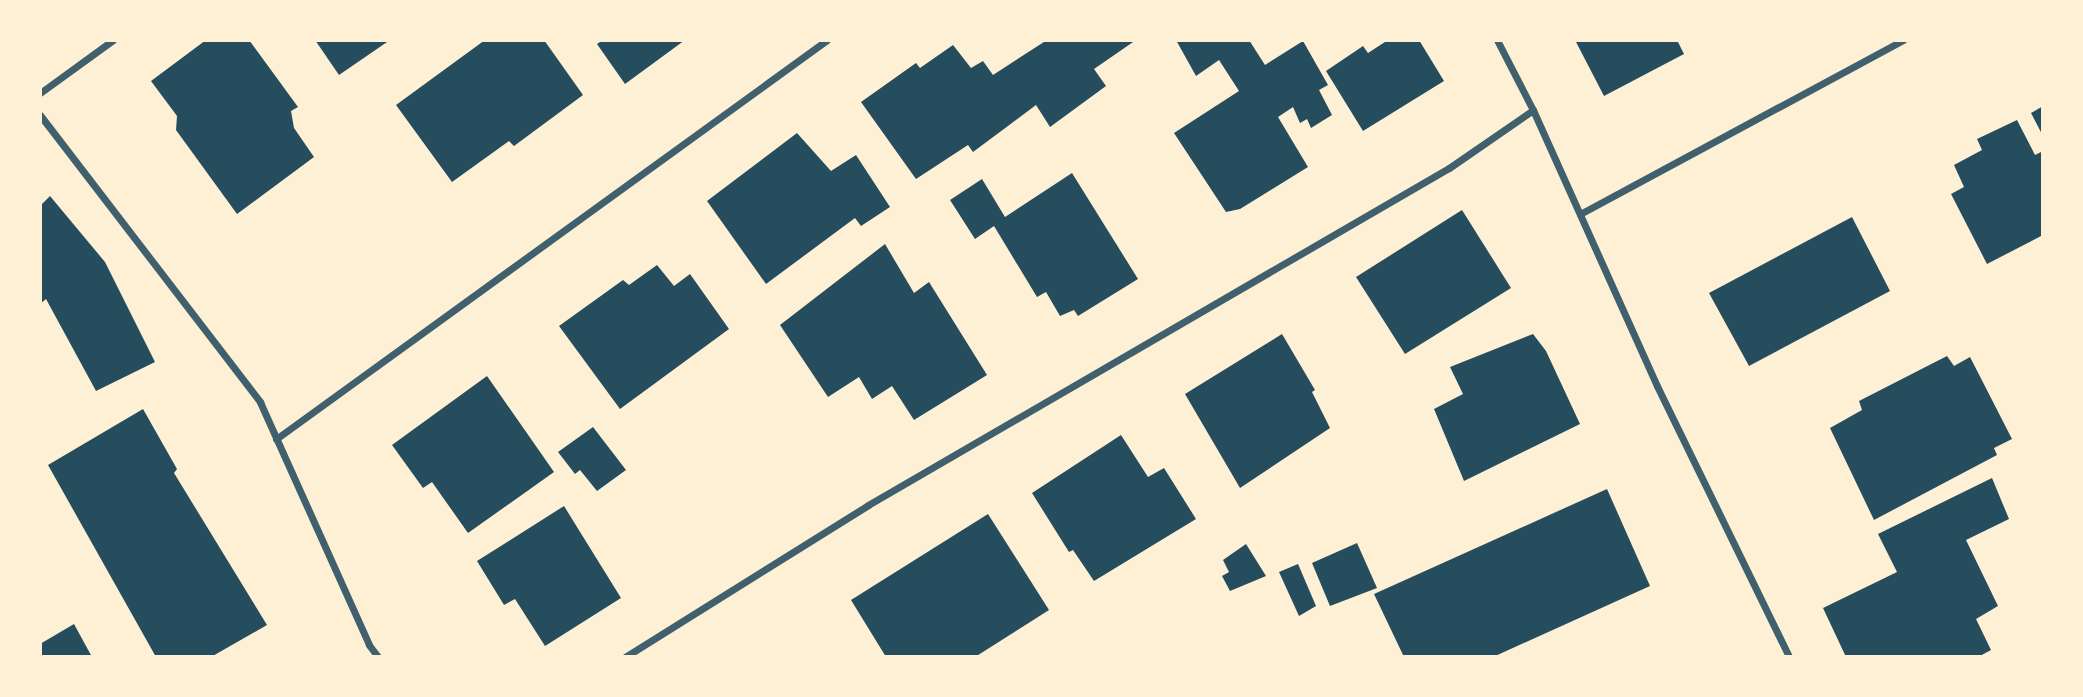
<!DOCTYPE html>
<html>
<head>
<meta charset="utf-8">
<style>
  body { margin:0 }
  #map { position:relative; width:2083px; height:697px; overflow:hidden; background:#fdf0d5; font-family:Helvetica,sans-serif }
  div>[style] { position:absolute }
  .building>* { inset:0; background:#264d5e }
  .minor>* { height:7px; margin:-3.5px; padding:0 3.5px; transform-origin:3.5px; border-radius:3.5px; background:#3f606c }
  span { translate:-50% -50%; white-space:nowrap; text-align:center; line-height:1.15; -webkit-text-stroke:7px #fdf0d5; paint-order:stroke }
  .frame { position:absolute; inset:0; border:42px solid #fdf0d5; pointer-events:none }
</style>
</head>
<body>
<div id="map">
  <div class="building">
    <div style="clip-path:polygon(206px 40px,249px 40px,298px 107px,291px 111px,294px 128px,314px 157px,237px 214px,176px 130px,177px 116px,151px 81px)"></div>
    <div style="clip-path:polygon(315px 40px,390px 40px,339px 75px)"></div>
    <div style="clip-path:polygon(485px 40px,544px 40px,583px 95px,514px 146px,509px 141px,452px 182px,396px 105px)"></div>
    <div style="clip-path:polygon(603px 40px,685px 40px,625px 84px,597px 44px)"></div>
    <div style="clip-path:polygon(1047px 40px,1136px 40px,1094px 69px,1106px 86px,1050px 127px,1036px 105px,973px 152px,968px 145px,916px 179px,861px 102px,916px 63px,920px 68px,953px 45px,971px 68px,983px 61px,993px 75px)"></div>
    <div style="clip-path:polygon(1176px 40px,1249px 40px,1265px 65px,1303px 41px,1328px 85px,1319px 90px,1332px 115px,1311px 128px,1307px 119px,1300px 123px,1293px 107px,1278px 117px,1308px 167px,1240px 209px,1226px 212px,1174px 133px,1239px 91px,1219px 60px,1196px 76px)"></div>
    <div style="clip-path:polygon(1388px 40px,1419px 40px,1444px 81px,1363px 131px,1326px 71px,1363px 46px,1368px 53px)"></div>
    <div style="clip-path:polygon(1575px 40px,1677px 40px,1684px 54px,1604px 96px)"></div>
    <div style="clip-path:polygon(2043px 106px,2043px 136px,2031px 113px)"></div>
    <div style="clip-path:polygon(2017px 120px,2035px 155px,2043px 151px,2043px 235px,1987px 264px,1951px 194px,1964px 187px,1954px 165px,1982px 150px,1977px 139px)"></div>
    <div style="clip-path:polygon(797px 133px,831px 171px,856px 155px,890px 207px,861px 226px,855px 218px,766px 284px,707px 201px)"></div>
    <div style="clip-path:polygon(1072px 173px,1138px 279px,1078px 316px,1074px 310px,1060px 316px,1046px 292px,1037px 297px,994px 226px,975px 239px,950px 200px,982px 179px,1005px 217px)"></div>
    <div style="clip-path:polygon(50px 196px,105px 262px,155px 362px,96px 391px,46px 299px,40px 304px,40px 206px)"></div>
    <div style="clip-path:polygon(1462px 210px,1511px 288px,1405px 354px,1356px 277px)"></div>
    <div style="clip-path:polygon(1852px 217px,1890px 291px,1749px 366px,1709px 293px)"></div>
    <div style="clip-path:polygon(885px 244px,914px 293px,929px 282px,987px 375px,914px 420px,892px 386px,872px 399px,859px 377px,828px 397px,780px 325px)"></div>
    <div style="clip-path:polygon(657px 265px,674px 286px,690px 274px,729px 329px,620px 409px,559px 326px,623px 280px,629px 285px)"></div>
    <div style="clip-path:polygon(1282px 334px,1315px 390px,1312px 392px,1330px 428px,1240px 488px,1185px 394px)"></div>
    <div style="clip-path:polygon(1533px 334px,1546px 351px,1580px 424px,1464px 481px,1434px 409px,1463px 394px,1450px 367px)"></div>
    <div style="clip-path:polygon(1947px 356px,1954px 366px,1970px 357px,2012px 439px,1994px 448px,1997px 455px,1874px 520px,1830px 428px,1862px 410px,1859px 401px)"></div>
    <div style="clip-path:polygon(487px 376px,554px 472px,468px 533px,432px 482px,423px 488px,392px 445px)"></div>
    <div style="clip-path:polygon(143px 409px,177px 469px,174px 473px,267px 625px,211px 657px,156px 657px,48px 465px)"></div>
    <div style="clip-path:polygon(593px 427px,626px 470px,597px 491px,580px 470px,575px 474px,558px 452px)"></div>
    <div style="clip-path:polygon(1121px 435px,1148px 477px,1164px 468px,1196px 519px,1094px 581px,1073px 550px,1069px 552px,1032px 493px)"></div>
    <div style="clip-path:polygon(1992px 478px,2009px 519px,1966px 540px,1998px 606px,1976px 619px,1991px 650px,1978px 657px,1846px 657px,1823px 608px,1897px 572px,1878px 534px)"></div>
    <div style="clip-path:polygon(1607px 489px,1650px 586px,1493px 657px,1404px 657px,1374px 594px)"></div>
    <div style="clip-path:polygon(564px 506px,621px 598px,545px 646px,515px 599px,504px 605px,477px 561px)"></div>
    <div style="clip-path:polygon(988px 514px,1049px 610px,975px 657px,886px 657px,851px 600px)"></div>
    <div style="clip-path:polygon(1357px 543px,1377px 588px,1330px 606px,1312px 563px)"></div>
    <div style="clip-path:polygon(1246px 544px,1266px 576px,1230px 591px,1222px 576px,1229px 572px,1223px 560px)"></div>
    <div style="clip-path:polygon(1298px 564px,1316px 606px,1299px 616px,1279px 572px)"></div>
    <div style="clip-path:polygon(74px 624px,92px 657px,40px 657px,40px 644px)"></div>
  </div>
  <div class="minor">
    <div style="left:1497px;top:40px;width:79px;rotate:62.8deg"></div>
    <div style="left:1533px;top:110px;width:303px;rotate:65.8deg"></div>
    <div style="left:1657px;top:386px;width:301px;rotate:64deg"></div>
    <div style="left:40px;top:93px;width:90px;rotate:-36deg"></div>
    <div style="left:40px;top:115px;width:362px;rotate:52.5deg"></div>
    <div style="left:260px;top:402px;width:266px;rotate:65.8deg"></div>
    <div style="left:369px;top:645px;width:15px;rotate:53deg"></div>
    <div style="left:1580px;top:214px;width:367px;rotate:-28.3deg"></div>
    <div style="left:276px;top:439px;width:680px;rotate:-35.91deg"></div>
    <div style="left:625px;top:657px;width:287px;rotate:-32deg"></div>
    <div style="left:868px;top:505px;width:672px;rotate:-30.12deg"></div>
    <div style="left:1449px;top:168px;width:102px;rotate:-34.6deg"></div>
  </div>
  <div class="frame"></div>
</div>
</body>
</html>
